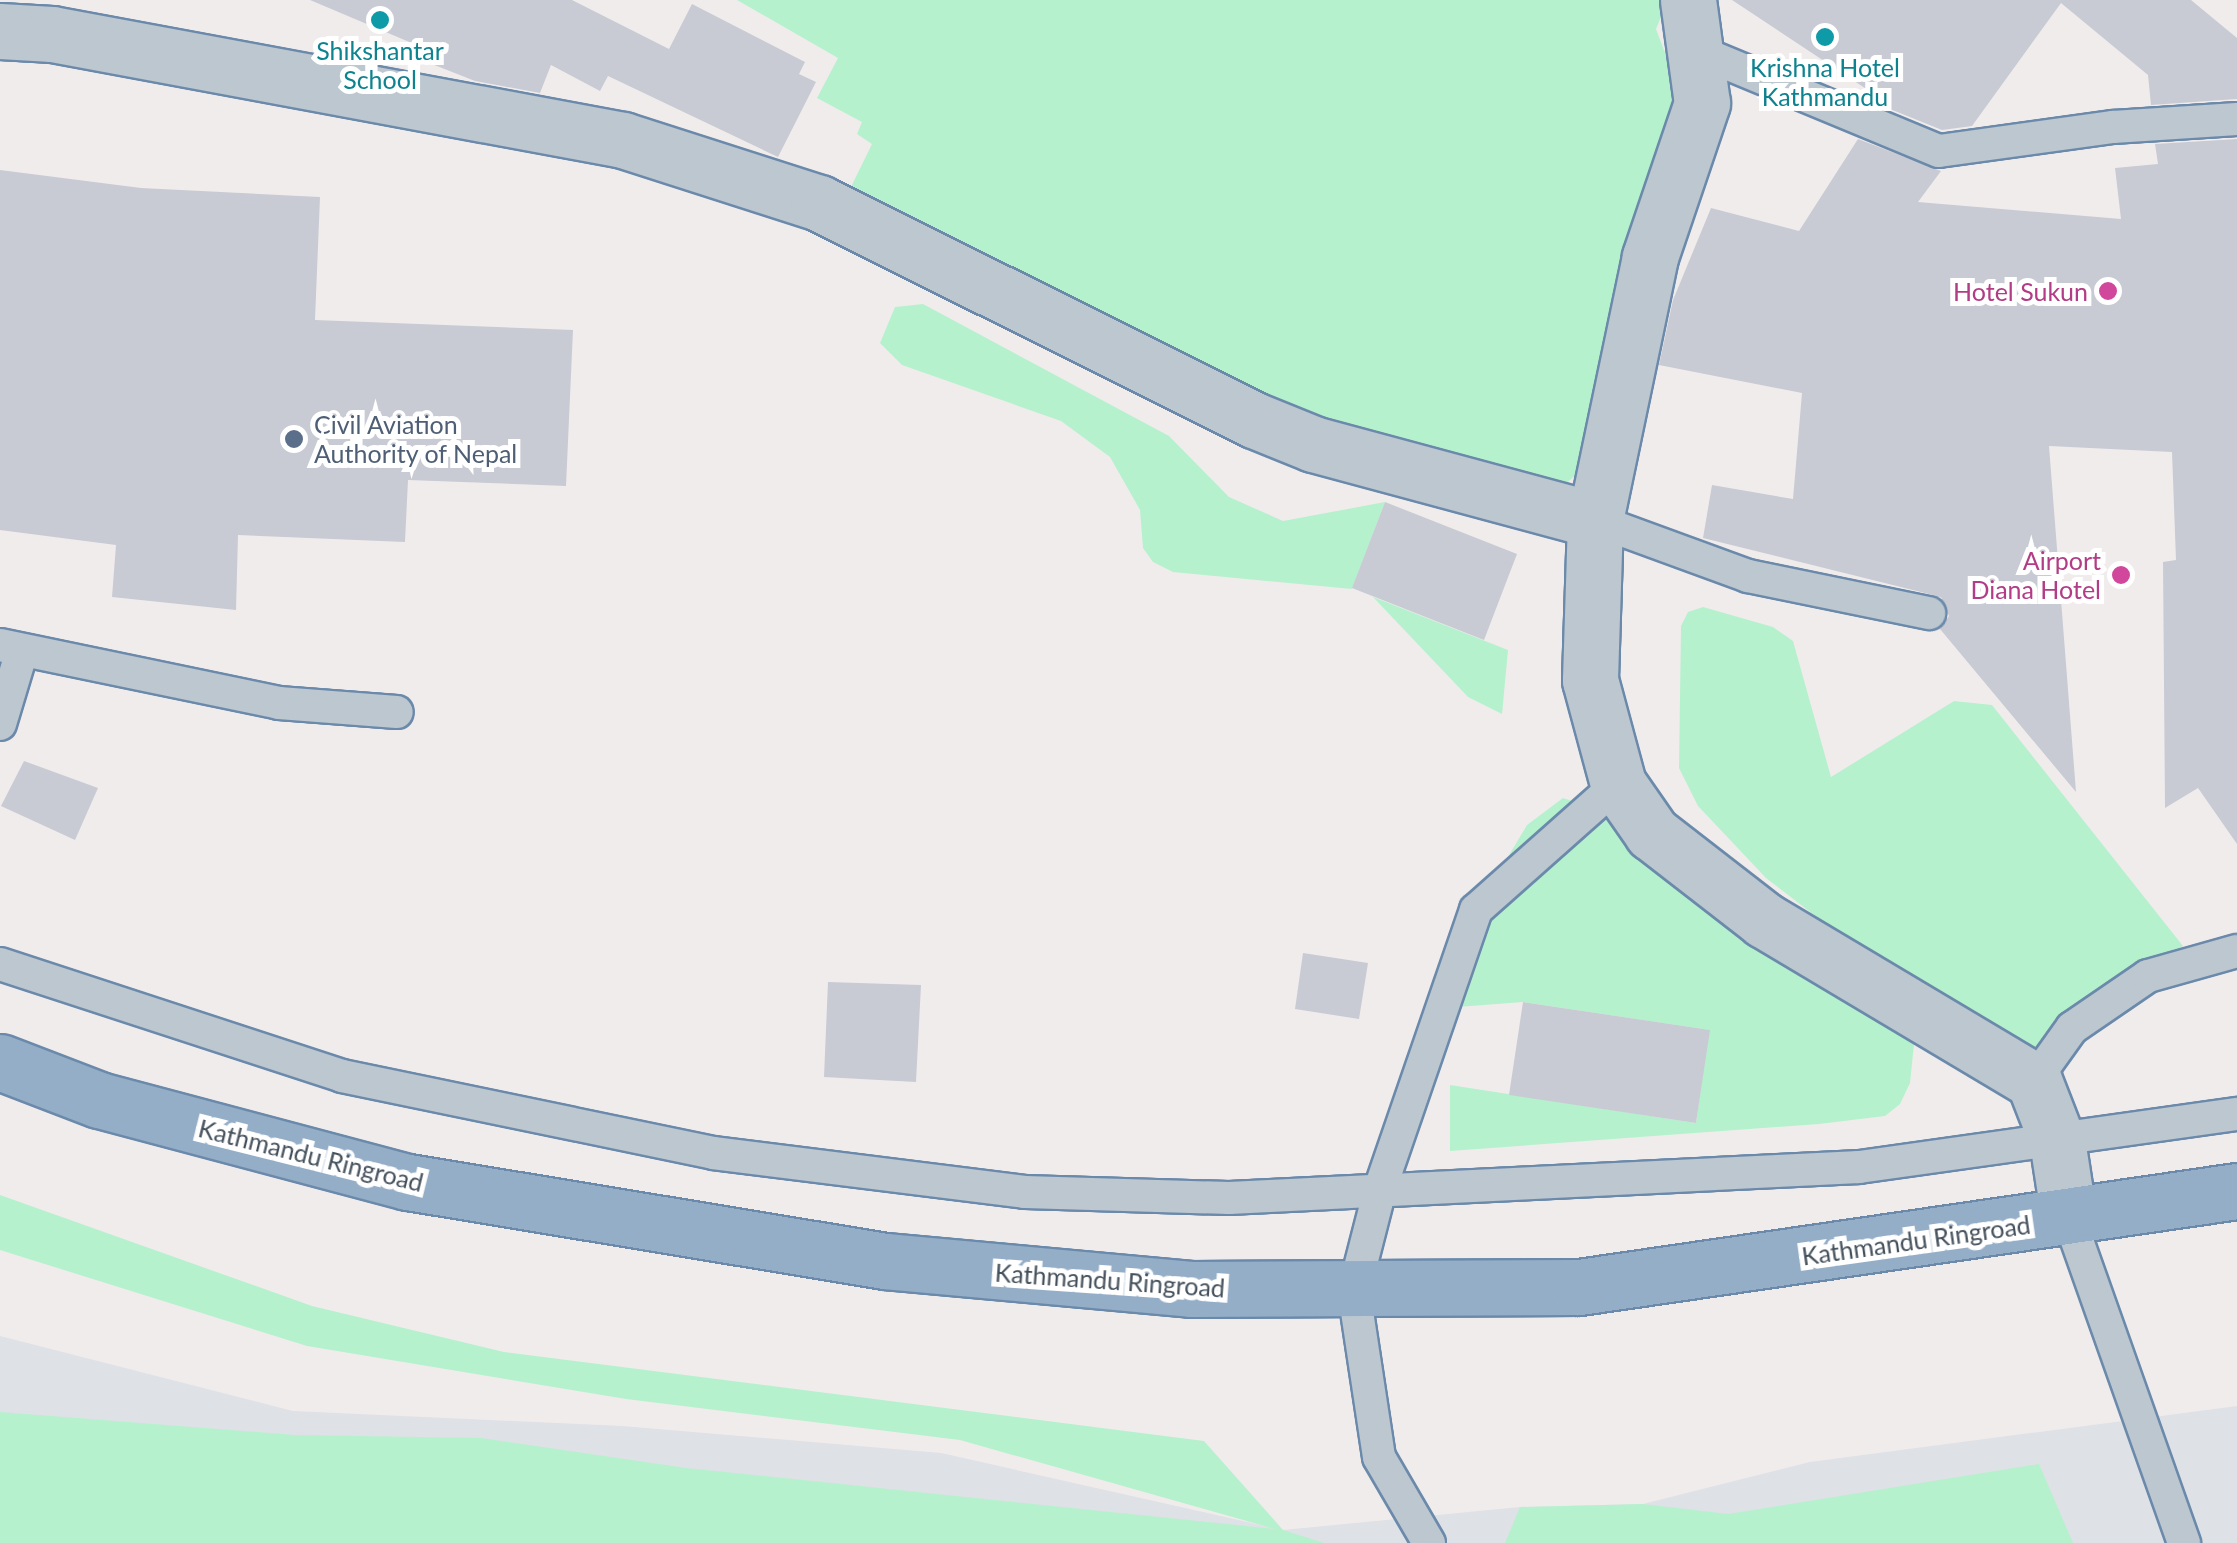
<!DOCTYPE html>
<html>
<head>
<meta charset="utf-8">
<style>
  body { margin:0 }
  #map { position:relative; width:2237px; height:1543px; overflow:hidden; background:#f0ecec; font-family:Lato,sans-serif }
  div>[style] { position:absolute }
  .airport>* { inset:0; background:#dee1e5 }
  .green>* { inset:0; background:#b6f1cd }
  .building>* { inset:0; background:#c8cbd3 }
  .roads { filter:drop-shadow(2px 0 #6b8aab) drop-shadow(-2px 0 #6b8aab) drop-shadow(0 2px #6b8aab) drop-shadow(0 -2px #6b8aab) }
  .service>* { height:32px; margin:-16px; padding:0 16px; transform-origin:16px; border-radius:16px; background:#bcc7d0 }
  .minor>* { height:55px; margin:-27.5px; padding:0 27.5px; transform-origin:27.5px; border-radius:27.5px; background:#bcc7d0 }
  .trunk>* { height:55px; margin:-27.5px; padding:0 27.5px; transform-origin:27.5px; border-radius:27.5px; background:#95aec7 }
  .dots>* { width:28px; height:28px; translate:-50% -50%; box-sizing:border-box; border:5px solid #fff; border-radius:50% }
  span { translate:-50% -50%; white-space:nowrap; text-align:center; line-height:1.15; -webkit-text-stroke:10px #fff; paint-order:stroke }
  .culture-label { font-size:25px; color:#0d838f }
  .hotel-label { font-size:25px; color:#b23c85 }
  .right { translate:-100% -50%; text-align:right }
  .service-label { font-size:25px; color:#4e5e75 }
  .left { translate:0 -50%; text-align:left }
  .street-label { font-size:25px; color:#44505b }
</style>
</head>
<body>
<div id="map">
  <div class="airport">
    <div style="clip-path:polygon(0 1336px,293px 1411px,622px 1426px,941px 1453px,1283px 1530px,1520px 1507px,1643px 1504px,1810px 1462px,2237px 1406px,2237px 1543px,0 1543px)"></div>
  </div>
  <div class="green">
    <div style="clip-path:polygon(737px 0,1668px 0,1656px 29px,1684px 103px,1582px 470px,1564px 485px,1263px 404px,848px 193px,872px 144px,857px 134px,862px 122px,817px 98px,838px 58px)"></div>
    <div style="clip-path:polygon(923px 304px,1169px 436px,1229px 497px,1283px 521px,1385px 502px,1352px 589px,1173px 572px,1153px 562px,1143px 548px,1140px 510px,1110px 457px,1061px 421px,902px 365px,880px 343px,895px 307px)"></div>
    <div style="clip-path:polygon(1373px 597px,1508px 650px,1502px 714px,1468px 697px)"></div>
    <div style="clip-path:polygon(1703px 607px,1773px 627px,1793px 641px,1831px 777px,1954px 701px,1992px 705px,2183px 946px,2111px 988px,2029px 1069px,1974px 1038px,1766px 878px,1698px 806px,1679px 768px,1681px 626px,1688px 612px)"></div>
    <div style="clip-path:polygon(1563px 798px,1599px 810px,1709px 898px,1898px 1023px,1914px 1044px,1910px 1083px,1900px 1104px,1885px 1116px,1819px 1124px,1450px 1151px,1450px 1085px,1696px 1123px,1709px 1030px,1523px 1002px,1444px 1008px,1457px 942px,1527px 825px)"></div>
    <div style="clip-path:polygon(0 1195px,312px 1306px,504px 1352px,1204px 1441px,1283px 1530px,1324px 1543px,0 1543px,0 1412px,294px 1435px,481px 1438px,686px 1468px,1275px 1529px,960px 1440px,626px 1399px,307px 1346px,0 1250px)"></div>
    <div style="clip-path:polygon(2039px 1464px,2073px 1543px,1505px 1543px,1520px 1507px,1643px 1504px,1728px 1514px)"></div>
  </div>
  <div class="building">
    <div style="clip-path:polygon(310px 0,572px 0,669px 49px,692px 4px,805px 62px,799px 74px,816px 82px,778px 157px,608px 76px,600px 91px,551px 65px,540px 93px,475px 81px,409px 55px,414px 44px)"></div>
    <div style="clip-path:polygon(1732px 0,2191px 0,2237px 38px,2237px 99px,2151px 105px,2148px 75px,2061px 3px,1972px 126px,1942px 130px,1880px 105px,1883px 100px)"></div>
    <div style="clip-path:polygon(1858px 139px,1941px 171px,1918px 202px,2121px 219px,2115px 168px,2158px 164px,2155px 144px,2237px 139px,2237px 844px,2198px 788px,2165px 808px,2163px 562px,2176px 560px,2172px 452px,2049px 446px,2076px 792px,1940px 629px,1949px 616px,1941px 597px,1703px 538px,1712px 485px,1793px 499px,1802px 393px,1659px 365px,1673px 300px,1711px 208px,1799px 231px)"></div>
    <div style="clip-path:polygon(0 170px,141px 188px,320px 197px,315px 320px,573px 330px,566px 486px,408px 480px,405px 542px,238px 535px,236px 610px,112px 597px,116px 545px,0 530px)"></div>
    <div style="clip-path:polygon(1385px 502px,1517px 554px,1484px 640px,1352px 588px)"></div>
    <div style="clip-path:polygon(24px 761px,98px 788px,75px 840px,1px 806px)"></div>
    <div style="clip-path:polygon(1303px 953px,1368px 963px,1359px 1019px,1295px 1009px)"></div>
    <div style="clip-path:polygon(828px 982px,921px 985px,916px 1082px,824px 1077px)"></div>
    <div style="clip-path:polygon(1523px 1002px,1710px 1030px,1696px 1123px,1509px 1095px)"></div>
  </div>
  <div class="roads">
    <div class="service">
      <div style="left:1690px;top:48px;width:269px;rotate:22.5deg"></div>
      <div style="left:1939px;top:151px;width:176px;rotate:-7.9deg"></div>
      <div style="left:2113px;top:127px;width:124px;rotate:-3.7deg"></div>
      <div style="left:1595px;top:520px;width:163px;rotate:20.1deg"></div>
      <div style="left:1748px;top:576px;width:185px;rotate:11.6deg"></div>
      <div style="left:0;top:645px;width:285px;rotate:11.7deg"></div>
      <div style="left:279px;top:703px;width:118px;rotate:4.4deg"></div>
      <div style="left:0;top:724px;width:73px;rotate:-73.3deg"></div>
      <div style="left:0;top:964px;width:360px;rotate:18.1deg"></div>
      <div style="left:342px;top:1076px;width:379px;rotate:11.7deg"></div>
      <div style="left:713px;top:1153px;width:314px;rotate:7.1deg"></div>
      <div style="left:1025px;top:1192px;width:204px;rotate:1.7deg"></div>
      <div style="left:1229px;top:1198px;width:631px;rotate:-2.82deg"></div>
      <div style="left:1859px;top:1167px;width:382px;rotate:-8deg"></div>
      <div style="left:2034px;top:1081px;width:65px;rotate:-54.4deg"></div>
      <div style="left:2072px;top:1028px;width:92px;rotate:-34.4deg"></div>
      <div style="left:2148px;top:976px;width:92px;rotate:-15.7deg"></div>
      <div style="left:2069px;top:1218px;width:345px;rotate:70.5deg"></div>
      <div style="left:1429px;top:1543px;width:99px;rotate:-120.2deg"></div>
      <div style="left:1379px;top:1457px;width:168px;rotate:-98.6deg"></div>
      <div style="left:1354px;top:1291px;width:108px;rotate:-75.6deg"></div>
      <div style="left:1381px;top:1186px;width:292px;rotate:-71deg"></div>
      <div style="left:1476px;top:910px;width:190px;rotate:-41.6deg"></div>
    </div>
    <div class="minor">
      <div style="left:1688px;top:0;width:104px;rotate:82.3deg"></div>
      <div style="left:1702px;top:103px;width:163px;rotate:108.7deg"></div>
      <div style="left:1650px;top:257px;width:269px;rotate:101.8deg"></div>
      <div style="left:1595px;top:520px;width:160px;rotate:91.8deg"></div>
      <div style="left:1590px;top:680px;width:108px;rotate:74.9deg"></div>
      <div style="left:1618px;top:784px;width:60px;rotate:55.2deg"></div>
      <div style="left:1652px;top:833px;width:142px;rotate:37.8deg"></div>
      <div style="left:1764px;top:920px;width:314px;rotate:30.8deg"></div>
      <div style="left:2034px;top:1081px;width:63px;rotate:68.7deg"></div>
      <div style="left:2057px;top:1140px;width:79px;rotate:81.3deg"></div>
      <div style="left:0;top:31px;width:52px;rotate:3.3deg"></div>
      <div style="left:52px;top:34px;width:581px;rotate:10.52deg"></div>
      <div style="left:623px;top:140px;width:206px;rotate:17.8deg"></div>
      <div style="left:819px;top:203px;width:486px;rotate:26.5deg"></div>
      <div style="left:1254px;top:420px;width:64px;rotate:22.1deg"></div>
      <div style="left:1313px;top:444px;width:292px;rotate:15.1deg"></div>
    </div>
    <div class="trunk">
      <div style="left:0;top:1062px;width:106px;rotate:21deg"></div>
      <div style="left:99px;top:1100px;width:320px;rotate:14.9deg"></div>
      <div style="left:408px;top:1182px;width:483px;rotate:9.4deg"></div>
      <div style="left:885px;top:1261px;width:307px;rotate:5.2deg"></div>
      <div style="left:1191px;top:1289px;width:388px;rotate:-0.3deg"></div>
      <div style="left:1579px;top:1287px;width:665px;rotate:-8.3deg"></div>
    </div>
  </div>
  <div class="dots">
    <div style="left:380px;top:20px;background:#0f9aa8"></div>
    <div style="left:1825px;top:37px;background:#0f9aa8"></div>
    <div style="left:2108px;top:291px;background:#d1479c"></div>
    <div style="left:294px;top:439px;background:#5c6f8a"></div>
    <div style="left:2121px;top:575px;background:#d1479c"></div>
  </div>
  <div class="culture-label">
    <span style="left:380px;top:65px">Shikshantar<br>School</span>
    <span style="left:1825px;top:82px">Krishna Hotel<br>Kathmandu</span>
  </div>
  <div class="hotel-label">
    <span class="right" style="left:2088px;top:291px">Hotel Sukun</span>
    <span class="right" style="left:2101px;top:575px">Airport<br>Diana Hotel</span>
  </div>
  <div class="service-label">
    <span class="left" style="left:314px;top:439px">Civil Aviation<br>Authority of Nepal</span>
  </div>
  <div class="street-label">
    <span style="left:311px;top:1155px;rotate:14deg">Kathmandu Ringroad</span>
    <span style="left:1916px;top:1240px;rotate:-8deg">Kathmandu Ringroad</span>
    <span style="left:1110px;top:1280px;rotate:4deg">Kathmandu Ringroad</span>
  </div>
</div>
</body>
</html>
